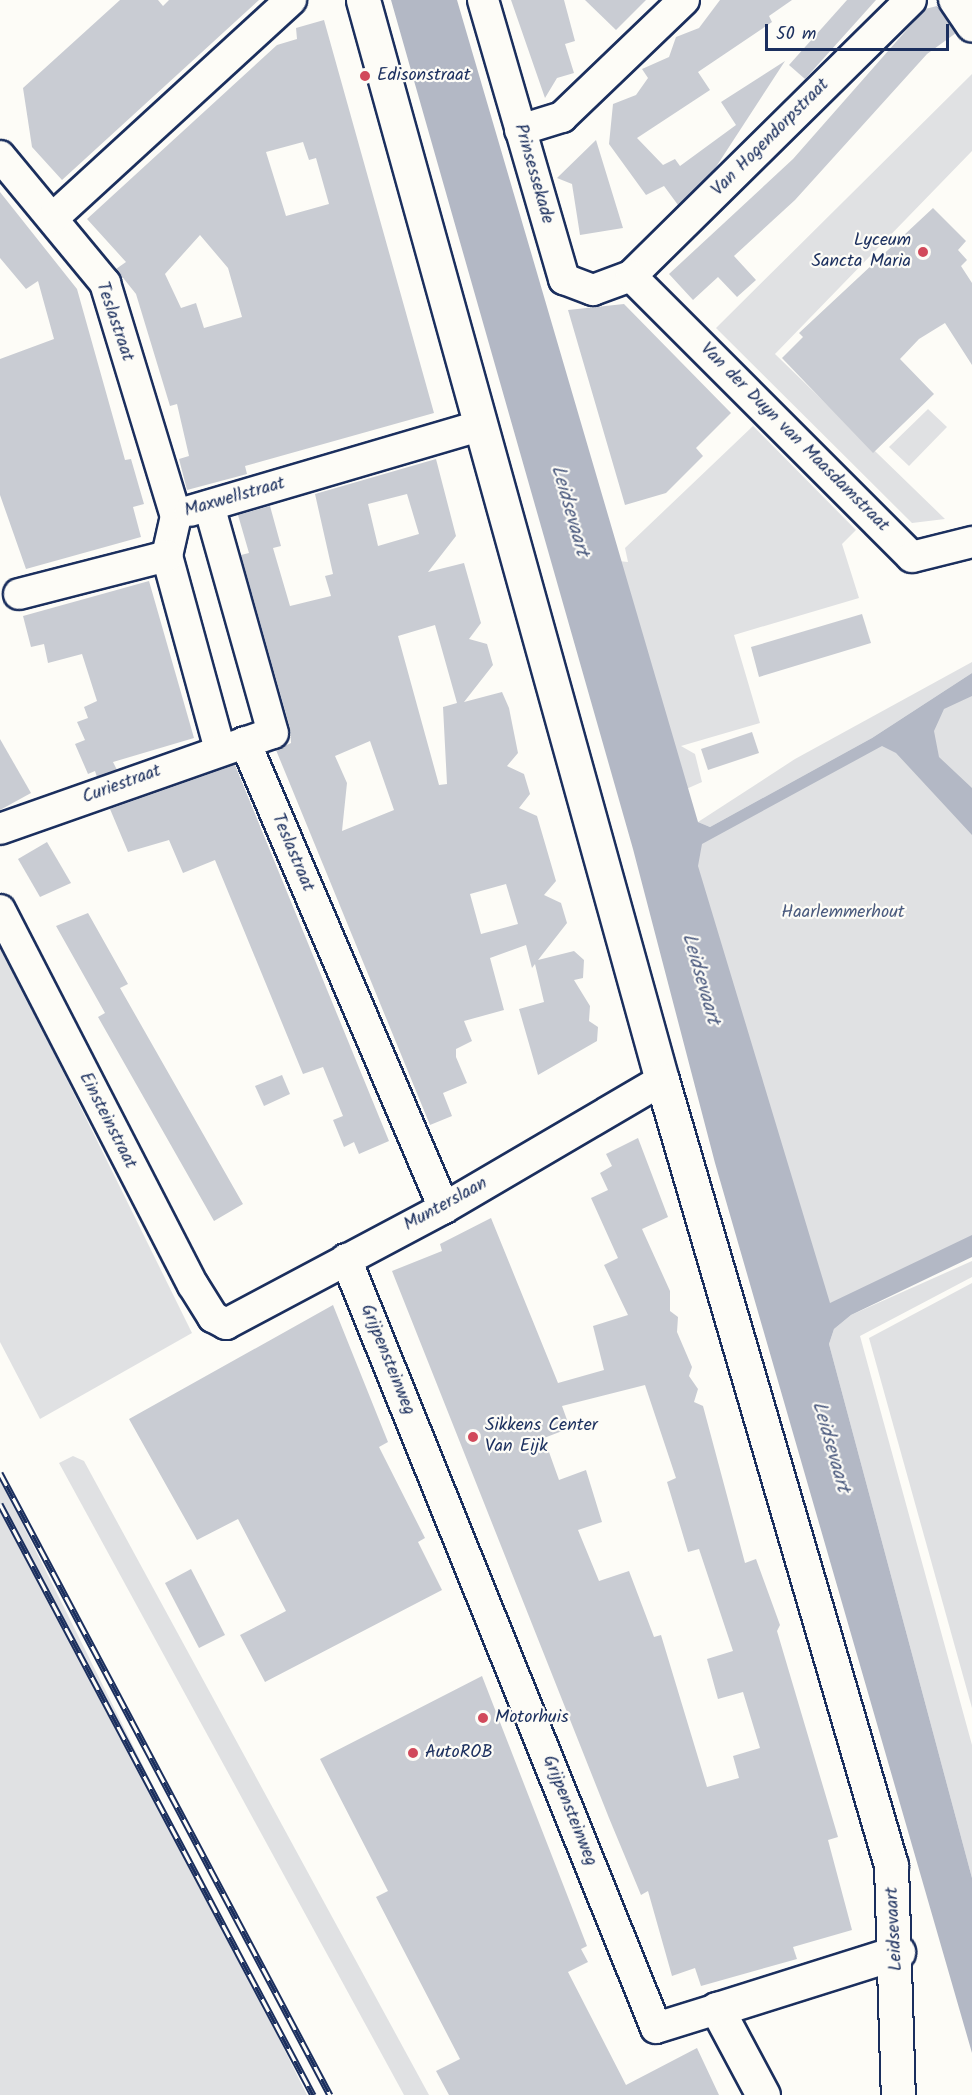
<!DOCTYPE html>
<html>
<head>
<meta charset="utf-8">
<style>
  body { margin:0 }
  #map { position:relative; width:972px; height:2095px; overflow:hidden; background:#fdfcf7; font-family:Kalam,sans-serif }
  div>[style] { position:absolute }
  .green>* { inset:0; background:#e0e1e3 }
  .water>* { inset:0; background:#b3b8c5 }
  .building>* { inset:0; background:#c9ccd3 }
  .roads { filter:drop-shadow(2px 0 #1b2f5e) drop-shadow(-2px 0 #1b2f5e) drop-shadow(0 2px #1b2f5e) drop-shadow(0 -2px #1b2f5e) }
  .street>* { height:30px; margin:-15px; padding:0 15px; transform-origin:15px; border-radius:15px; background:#fdfcf7 }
  .secondary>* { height:33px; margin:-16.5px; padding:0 16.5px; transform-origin:16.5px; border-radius:16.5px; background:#fdfcf7 }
  .rail>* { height:7px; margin-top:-3.5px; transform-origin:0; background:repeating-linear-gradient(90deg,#fdfcf7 0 14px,#1b2f5e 0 28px); box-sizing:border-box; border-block:2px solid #1b2f5e }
  .dots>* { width:16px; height:16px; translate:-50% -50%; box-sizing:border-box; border:3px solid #fdfcf7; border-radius:50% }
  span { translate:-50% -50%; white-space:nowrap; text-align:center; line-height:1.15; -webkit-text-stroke:4.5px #fdfcf7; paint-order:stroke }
  .poi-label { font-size:18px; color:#1b2f5e }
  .left { translate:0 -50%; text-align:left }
  .right { translate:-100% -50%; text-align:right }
  .street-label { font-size:18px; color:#1b2f5e }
  .park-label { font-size:18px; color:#4c5c7f }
  .water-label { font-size:20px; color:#49587d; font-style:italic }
  .scale { position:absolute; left:765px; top:24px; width:184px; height:27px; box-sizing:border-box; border:3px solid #1b2f5e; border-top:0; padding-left:8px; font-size:18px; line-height:21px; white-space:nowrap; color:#1b2f5e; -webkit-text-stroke:4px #fdfcf7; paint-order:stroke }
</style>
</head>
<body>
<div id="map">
  <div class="green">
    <div style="clip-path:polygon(972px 74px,972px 151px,775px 354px,945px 519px,912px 523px,716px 328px)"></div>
    <div style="clip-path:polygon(928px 409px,947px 427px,909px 466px,889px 447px)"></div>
    <div style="clip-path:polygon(753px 426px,856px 530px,842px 544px,859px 598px,734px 635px,760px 723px,681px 746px,695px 754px,702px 782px,684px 790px,618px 561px,628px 562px,625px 548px)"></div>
    <div style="clip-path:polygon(972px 662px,972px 673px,872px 738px,710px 827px,698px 822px,795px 759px)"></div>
    <div style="clip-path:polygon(972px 692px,972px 1238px,817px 1317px,688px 851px)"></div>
    <div style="clip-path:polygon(0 944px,192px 1333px,40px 1419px,0 1342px)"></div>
    <div style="clip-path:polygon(972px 1261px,972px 1277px,860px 1336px,972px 1745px,972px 1878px,829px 1344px,834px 1329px,851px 1315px)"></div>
    <div style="clip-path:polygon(972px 1283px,972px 1708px,869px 1338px)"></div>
    <div style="clip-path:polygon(73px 1456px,84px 1461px,429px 2095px,404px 2095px,59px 1463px)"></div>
    <div style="clip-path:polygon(0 1479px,3px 1485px,307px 2095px,0 2095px)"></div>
  </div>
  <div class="water">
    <div style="clip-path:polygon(391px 0,457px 0,698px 822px,710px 827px,872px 738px,972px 673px,972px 696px,944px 709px,934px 731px,939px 757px,972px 788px,972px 835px,896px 753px,882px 746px,702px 844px,698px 866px,830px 1303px,972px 1235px,972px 1257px,851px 1315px,834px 1329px,829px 1344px,972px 1878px,972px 2053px,715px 1163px,633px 849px)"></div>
  </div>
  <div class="building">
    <div style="clip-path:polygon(120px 0,158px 0,163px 6px,169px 0,259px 0,62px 180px,32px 147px,23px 88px)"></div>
    <div style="clip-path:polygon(511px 0,564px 0,575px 41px,565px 44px,574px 73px,557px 78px,545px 98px)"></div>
    <div style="clip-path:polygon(585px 0,646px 0,616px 30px)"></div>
    <div style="clip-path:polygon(720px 0,792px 0,769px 16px,772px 22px,698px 72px,710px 90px,637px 138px,663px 165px,675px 159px,680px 166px,736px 125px,721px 102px,785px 61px,714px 170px,678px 205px,664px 186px,646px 195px,609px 144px,613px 104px,636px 95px,648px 78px,642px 69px,669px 57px,676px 37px,699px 28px)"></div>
    <div style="clip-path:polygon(847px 0,876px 0,805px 79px,789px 65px)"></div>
    <div style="clip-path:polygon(937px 6px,956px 33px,927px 54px,795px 200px,734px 256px,756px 280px,737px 297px,718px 277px,693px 300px,669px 274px,793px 159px,925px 9px)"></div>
    <div style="clip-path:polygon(evenodd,324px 20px,434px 413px,245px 466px,247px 474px,187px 490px,179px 459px,189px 456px,177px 404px,170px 406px,136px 294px,116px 269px,126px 262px,87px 219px,277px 45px,297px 39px,296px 28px,324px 20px,303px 142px,309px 160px,316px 158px,329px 204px,286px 216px,266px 152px,303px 142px,324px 20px,200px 235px,228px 268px,242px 317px,204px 328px,196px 303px,181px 308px,165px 274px,200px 235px)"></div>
    <div style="clip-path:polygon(596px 140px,623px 228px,580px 235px,572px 184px,557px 178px)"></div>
    <div style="clip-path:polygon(0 192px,77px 289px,125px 460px,131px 459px,144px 504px,133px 507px,141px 537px,26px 569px,0 495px,0 359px,54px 339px,38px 281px,26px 289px,0 258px)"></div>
    <div style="clip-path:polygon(933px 208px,966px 241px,958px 250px,967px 260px,961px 266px,972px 283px,972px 365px,945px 323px,919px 339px,900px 359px,934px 394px,873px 453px,782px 358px,803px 337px,799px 333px)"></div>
    <div style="clip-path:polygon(624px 304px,731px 413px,696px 448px,703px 456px,666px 493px,625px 505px,568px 310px)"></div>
    <div style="clip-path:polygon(evenodd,436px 459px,456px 536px,428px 572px,464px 563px,481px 623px,469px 639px,487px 644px,493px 665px,464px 702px,502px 692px,509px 708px,518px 753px,507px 766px,524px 774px,530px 794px,519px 808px,537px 816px,556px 881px,544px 895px,561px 903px,567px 923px,538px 960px,574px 951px,584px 960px,583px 978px,574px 980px,590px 1006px,589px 1021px,598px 1027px,597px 1041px,538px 1075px,519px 1009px,544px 1002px,535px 964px,532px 968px,526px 945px,490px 958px,504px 1010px,464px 1021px,472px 1041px,456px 1049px,456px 1057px,467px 1083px,443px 1093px,452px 1116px,430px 1125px,276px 750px,291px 743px,290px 728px,241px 555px,249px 553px,238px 515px,270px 506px,281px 546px,273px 548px,290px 606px,331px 596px,325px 576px,333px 574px,315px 494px,436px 459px,407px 494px,419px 534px,378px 546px,368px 504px,407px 494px,436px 459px,435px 625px,457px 703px,443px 707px,447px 784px,439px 785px,398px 636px,435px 625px,436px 459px,370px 741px,394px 810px,342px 831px,347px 783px,335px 756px,370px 741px,436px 459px,506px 884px,518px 924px,481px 934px,470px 894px,506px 884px)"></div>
    <div style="clip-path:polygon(149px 581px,194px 738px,113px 762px,117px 770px,97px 777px,95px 771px,88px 774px,75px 744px,85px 740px,77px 722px,88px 718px,84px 707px,97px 701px,82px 654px,48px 663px,44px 644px,31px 647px,23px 616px)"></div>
    <div style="clip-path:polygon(862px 614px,871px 643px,759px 677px,751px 647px)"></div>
    <div style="clip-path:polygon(752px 732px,759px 753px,708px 770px,701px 749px)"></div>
    <div style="clip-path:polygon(0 739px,31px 793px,0 810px)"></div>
    <div style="clip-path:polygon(235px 765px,389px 1141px,359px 1154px,354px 1142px,344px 1147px,333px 1120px,343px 1116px,323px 1067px,303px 1074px,215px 860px,183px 873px,169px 840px,128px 852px,110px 809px)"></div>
    <div style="clip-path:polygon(47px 842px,71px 883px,40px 897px,18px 859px)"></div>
    <div style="clip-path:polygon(88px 913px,128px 984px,120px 988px,243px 1204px,214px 1221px,98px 1017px,105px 1013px,56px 926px)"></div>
    <div style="clip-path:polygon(282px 1075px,290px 1094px,264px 1106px,255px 1086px)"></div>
    <div style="clip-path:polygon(evenodd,638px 1138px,668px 1217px,642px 1229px,670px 1291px,670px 1311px,678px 1317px,677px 1332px,692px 1367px,689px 1376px,698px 1389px,694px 1402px,703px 1406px,745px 1563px,756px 1559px,780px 1625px,777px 1631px,838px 1837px,828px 1840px,852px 1930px,793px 1947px,797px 1959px,701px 1986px,695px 1968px,672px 1976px,648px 1891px,641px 1895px,609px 1818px,392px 1271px,442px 1251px,440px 1244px,491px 1218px,558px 1383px,604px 1370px,593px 1326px,628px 1315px,604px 1265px,618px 1258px,591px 1198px,608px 1190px,600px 1173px,612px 1166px,606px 1154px,638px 1138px,645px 1385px,676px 1478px,667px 1482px,688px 1552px,699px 1549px,733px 1651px,707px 1659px,718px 1699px,743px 1692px,760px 1748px,733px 1756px,739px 1778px,707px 1787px,661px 1635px,654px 1637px,629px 1571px,599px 1581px,578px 1530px,602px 1522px,586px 1470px,559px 1480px,544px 1438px,570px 1428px,562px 1406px,645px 1385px)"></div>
    <div style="clip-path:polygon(333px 1305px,388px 1442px,379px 1447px,425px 1538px,418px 1542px,442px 1590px,265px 1682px,240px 1635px,286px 1611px,238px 1519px,197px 1540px,129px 1419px)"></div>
    <div style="clip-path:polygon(191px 1569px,225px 1635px,199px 1648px,165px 1583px)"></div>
    <div style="clip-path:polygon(482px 1676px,587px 1946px,581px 1949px,588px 1962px,568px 1972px,626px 2085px,697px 2048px,719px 2095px,449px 2095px,436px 2071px,460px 2059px,376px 1897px,388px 1891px,320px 1759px)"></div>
  </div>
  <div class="roads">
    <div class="street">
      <div style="left:483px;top:0;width:291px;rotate:73.8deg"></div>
      <div style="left:564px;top:279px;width:31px;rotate:21deg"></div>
      <div style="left:593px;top:290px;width:40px;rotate:-20.2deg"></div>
      <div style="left:631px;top:276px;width:393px;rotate:-44.6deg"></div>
      <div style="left:954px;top:0;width:32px;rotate:56deg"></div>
      <div style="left:520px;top:130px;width:44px;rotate:-17.2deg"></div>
      <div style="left:562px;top:117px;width:169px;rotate:-43.8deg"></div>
      <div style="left:0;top:156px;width:165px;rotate:50.4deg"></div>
      <div style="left:105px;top:283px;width:244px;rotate:73.1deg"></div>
      <div style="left:176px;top:516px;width:41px;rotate:102.7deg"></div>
      <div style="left:167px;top:556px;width:201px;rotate:74.7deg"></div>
      <div style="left:53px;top:218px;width:323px;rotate:-42.5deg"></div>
      <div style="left:631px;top:276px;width:397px;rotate:45deg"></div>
      <div style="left:912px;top:557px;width:62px;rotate:-14deg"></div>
      <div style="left:190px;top:511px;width:301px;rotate:-16.4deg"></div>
      <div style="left:19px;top:594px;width:153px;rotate:-14.4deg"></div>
      <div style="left:245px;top:742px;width:507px;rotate:66.88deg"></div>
      <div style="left:0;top:829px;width:289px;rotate:-19.4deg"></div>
      <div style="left:273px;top:733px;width:236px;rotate:-105.7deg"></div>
      <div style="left:0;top:910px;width:422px;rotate:62.8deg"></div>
      <div style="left:193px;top:1285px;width:38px;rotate:58deg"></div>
      <div style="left:213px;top:1317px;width:15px;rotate:28deg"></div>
      <div style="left:226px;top:1324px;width:247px;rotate:-28deg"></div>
      <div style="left:444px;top:1208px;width:253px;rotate:-30.4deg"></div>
      <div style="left:346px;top:1259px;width:829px;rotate:68.04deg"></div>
      <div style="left:656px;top:2028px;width:64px;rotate:-17.3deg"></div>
    </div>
    <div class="secondary">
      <div style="left:363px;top:0;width:1121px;rotate:74.53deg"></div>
      <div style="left:662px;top:1080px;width:818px;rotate:73.74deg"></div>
      <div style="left:891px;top:1865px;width:230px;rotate:88.3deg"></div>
      <div style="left:763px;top:2095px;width:98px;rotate:-118.1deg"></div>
      <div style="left:717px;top:2009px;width:190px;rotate:-17.5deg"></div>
    </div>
  </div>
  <div class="rail">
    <div style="left:0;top:1473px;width:704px;rotate:62.05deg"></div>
    <div style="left:0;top:1504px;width:669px;rotate:62.09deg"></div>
  </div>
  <div class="dots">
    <div style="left:365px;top:76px;background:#d1495b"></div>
    <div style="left:923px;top:252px;background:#d1495b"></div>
    <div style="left:473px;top:1437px;background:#d1495b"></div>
    <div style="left:483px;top:1718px;background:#d1495b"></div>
    <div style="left:413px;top:1753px;background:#d1495b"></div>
  </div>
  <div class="poi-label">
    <span class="left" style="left:377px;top:76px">Edisonstraat</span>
    <span class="right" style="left:911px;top:252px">Lyceum<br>Sancta Maria</span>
    <span class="left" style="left:485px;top:1437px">Sikkens Center<br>Van Eijk</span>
    <span class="left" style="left:495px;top:1718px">Motorhuis</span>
    <span class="left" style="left:425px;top:1753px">AutoROB</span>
  </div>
  <div class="street-label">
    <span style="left:771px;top:138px;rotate:-45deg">Van Hogendorpstraat</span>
    <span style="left:533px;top:174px;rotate:74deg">Prinsessekade</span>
    <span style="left:114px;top:322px;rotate:71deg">Teslastraat</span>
    <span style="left:794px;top:438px;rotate:45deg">Van der Duyn van Maasdamstraat</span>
    <span style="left:235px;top:498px;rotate:-16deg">Maxwellstraat</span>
    <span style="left:122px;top:785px;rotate:-20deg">Curiestraat</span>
    <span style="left:292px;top:853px;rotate:67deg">Teslastraat</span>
    <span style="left:107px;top:1121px;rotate:63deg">Einsteinstraat</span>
    <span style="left:446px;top:1205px;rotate:-29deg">Munterslaan</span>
    <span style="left:387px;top:1360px;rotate:68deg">Grijpensteinweg</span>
    <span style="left:569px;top:1811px;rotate:68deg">Grijpensteinweg</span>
    <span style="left:895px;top:1929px;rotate:-93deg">Leidsevaart</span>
  </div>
  <div class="park-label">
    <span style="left:843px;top:913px">Haarlemmerhout</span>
  </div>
  <div class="water-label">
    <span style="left:569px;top:511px;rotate:74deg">Leidsevaart</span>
    <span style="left:700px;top:979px;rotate:74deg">Leidsevaart</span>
    <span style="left:830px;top:1447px;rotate:74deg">Leidsevaart</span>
  </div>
  <div class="scale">50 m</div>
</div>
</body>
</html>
